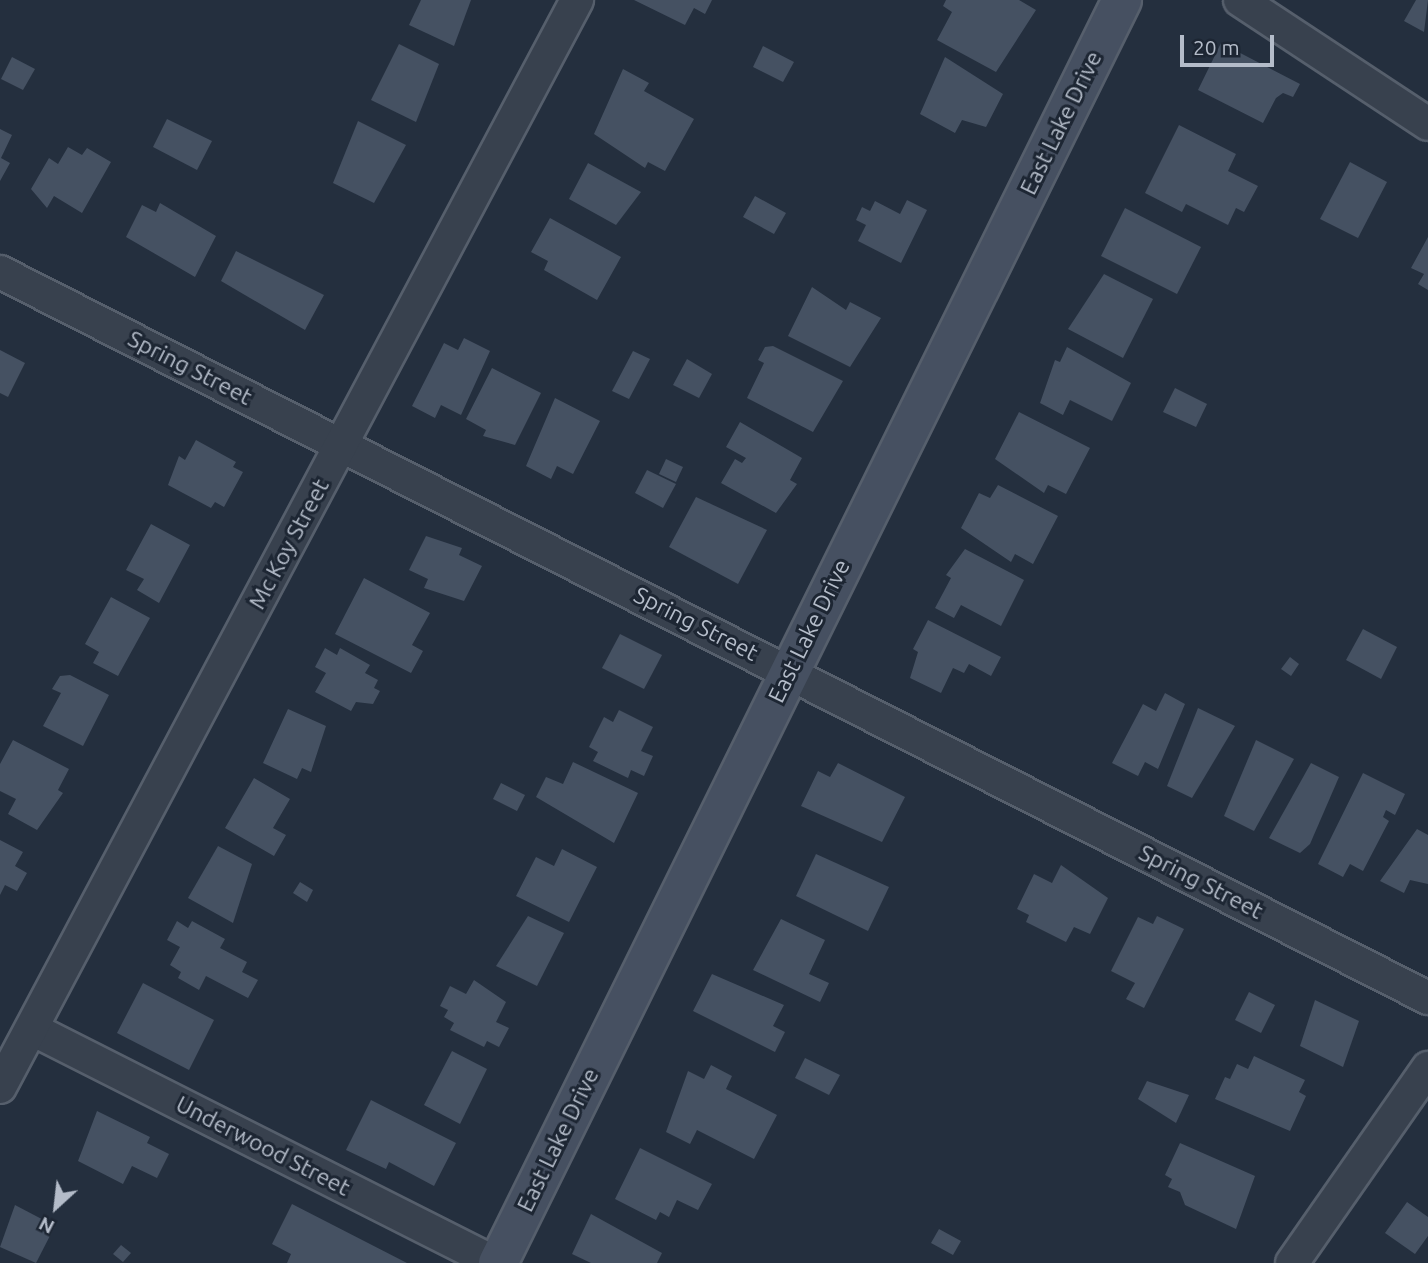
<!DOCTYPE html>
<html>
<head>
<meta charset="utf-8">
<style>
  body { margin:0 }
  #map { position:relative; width:1428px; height:1263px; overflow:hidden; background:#242f3e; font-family:Ubuntu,sans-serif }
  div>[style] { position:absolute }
  .building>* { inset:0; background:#455162 }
  .roads { filter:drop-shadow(2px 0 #565f6c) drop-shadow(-2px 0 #565f6c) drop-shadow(0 2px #565f6c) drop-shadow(0 -2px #565f6c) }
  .street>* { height:32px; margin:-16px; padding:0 16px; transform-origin:16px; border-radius:16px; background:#38414e }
  .secondary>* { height:38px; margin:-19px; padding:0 19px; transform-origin:19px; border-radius:19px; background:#465061 }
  span { translate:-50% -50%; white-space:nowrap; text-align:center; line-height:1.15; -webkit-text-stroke:6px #1d2633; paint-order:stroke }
  .street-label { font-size:23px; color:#b4bcc9 }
  .north { position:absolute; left:21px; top:1172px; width:70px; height:70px; -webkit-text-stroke:5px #1d2633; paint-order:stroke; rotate:207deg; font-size:19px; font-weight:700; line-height:28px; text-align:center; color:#b4bcc9 }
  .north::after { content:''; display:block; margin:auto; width:24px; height:32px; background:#b4bcc9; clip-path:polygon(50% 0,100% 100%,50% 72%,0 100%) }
  .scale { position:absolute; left:1180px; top:35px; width:94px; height:32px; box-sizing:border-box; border:4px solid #b4bcc9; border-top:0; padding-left:9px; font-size:21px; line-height:24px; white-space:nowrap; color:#b4bcc9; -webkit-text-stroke:5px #1d2633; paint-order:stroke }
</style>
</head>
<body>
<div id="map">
  <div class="building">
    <div style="clip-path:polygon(421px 0,471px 0,454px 46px,409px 25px)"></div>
    <div style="clip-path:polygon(634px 0,712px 0,705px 14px,694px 8px,685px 25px)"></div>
    <div style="clip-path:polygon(946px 0,1019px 0,1036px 10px,996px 72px,937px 40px,952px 12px,943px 6px)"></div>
    <div style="clip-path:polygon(1416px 0,1428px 0,1424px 32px,1404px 21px)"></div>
    <div style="clip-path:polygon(1221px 43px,1300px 84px,1293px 97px,1283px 93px,1276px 98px,1263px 123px,1198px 90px)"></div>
    <div style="clip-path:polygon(399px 44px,439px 64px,416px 122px,371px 100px)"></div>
    <div style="clip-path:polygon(763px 46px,794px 62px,783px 82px,753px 67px)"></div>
    <div style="clip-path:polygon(12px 57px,35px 69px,23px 90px,1px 79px)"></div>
    <div style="clip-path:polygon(945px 57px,1003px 94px,986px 127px,962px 120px,955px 133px,920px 114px)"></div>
    <div style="clip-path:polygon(623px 69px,649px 83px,644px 91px,694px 119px,665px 171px,648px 162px,645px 168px,594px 134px)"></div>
    <div style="clip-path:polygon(167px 119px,212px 141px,197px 170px,153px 147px)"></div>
    <div style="clip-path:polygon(358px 121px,406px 145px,374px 203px,333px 183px)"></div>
    <div style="clip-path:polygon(1179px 125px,1236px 154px,1228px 171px,1258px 186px,1244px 212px,1236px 208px,1228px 225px,1186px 204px,1182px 212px,1145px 193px)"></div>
    <div style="clip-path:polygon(0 129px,12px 135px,1px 158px,10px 163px,0 181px)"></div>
    <div style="clip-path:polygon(68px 147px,82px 155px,87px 148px,111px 162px,82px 213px,54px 196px,47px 208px,31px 189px,49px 158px,58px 164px)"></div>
    <div style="clip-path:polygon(1350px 162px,1387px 182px,1358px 238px,1320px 219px)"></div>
    <div style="clip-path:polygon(588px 163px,641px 192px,616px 225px,569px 199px)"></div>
    <div style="clip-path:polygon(755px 196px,786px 213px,774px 234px,743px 217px)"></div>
    <div style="clip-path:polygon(907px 200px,927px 210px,901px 263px,858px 241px,866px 225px,856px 220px,862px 207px,870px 211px,875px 201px,900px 214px)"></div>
    <div style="clip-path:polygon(160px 203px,216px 236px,195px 277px,126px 237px,142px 205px,156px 212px)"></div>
    <div style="clip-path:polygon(1125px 208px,1201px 247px,1177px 294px,1101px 256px)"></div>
    <div style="clip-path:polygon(550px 218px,621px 257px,597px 300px,544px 270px,548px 261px,531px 252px)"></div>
    <div style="clip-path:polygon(1428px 237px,1428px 290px,1418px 284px,1424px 274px,1411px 268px)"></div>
    <div style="clip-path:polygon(236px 251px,324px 295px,305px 330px,221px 281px)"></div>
    <div style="clip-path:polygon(1104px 274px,1153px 299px,1123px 358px,1068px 329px)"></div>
    <div style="clip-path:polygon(812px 287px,846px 310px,850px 302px,881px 318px,850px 367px,788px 336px)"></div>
    <div style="clip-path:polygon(464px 338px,490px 351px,461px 415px,441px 405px,435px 418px,412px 406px,444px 343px,458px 350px)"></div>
    <div style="clip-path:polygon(773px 346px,843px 381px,813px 432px,747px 398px,764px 363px,758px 360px,765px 347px)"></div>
    <div style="clip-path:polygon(1067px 347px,1131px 383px,1112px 421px,1070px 400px,1063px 415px,1040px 403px,1055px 360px,1060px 362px)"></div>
    <div style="clip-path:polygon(0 350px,25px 363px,8px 397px,0 393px)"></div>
    <div style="clip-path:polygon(633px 351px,650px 359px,629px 399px,612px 391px)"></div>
    <div style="clip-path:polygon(687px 359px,712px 374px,699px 398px,673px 385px)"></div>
    <div style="clip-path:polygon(492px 368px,541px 393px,515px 445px,483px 436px,486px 430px,466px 419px)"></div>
    <div style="clip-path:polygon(1175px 388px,1207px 404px,1196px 427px,1163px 412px)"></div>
    <div style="clip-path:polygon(555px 398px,600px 421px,573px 474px,557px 466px,551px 479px,526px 466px)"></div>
    <div style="clip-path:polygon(1019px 412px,1090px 448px,1066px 494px,1048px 485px,1044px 493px,995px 459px)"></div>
    <div style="clip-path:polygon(740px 422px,802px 458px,790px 480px,797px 484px,776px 513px,721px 483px,735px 459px,742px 463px,746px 458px,726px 447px)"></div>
    <div style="clip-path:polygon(196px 440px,236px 462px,233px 467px,243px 472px,224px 507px,215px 502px,211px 508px,168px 485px,179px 456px,185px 460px)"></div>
    <div style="clip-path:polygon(666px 459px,683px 467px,676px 482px,659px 474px)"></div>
    <div style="clip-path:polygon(647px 470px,676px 484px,663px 508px,635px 493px)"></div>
    <div style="clip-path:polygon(998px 485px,1058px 516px,1033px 564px,1015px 554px,1011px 562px,961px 528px,979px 493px,990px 498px)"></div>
    <div style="clip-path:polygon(696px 497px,767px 530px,738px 584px,669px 547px)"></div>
    <div style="clip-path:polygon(151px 524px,190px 545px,159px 603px,137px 590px,144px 579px,126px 570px)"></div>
    <div style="clip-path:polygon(426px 536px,462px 548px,459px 555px,482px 566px,464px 601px,424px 588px,428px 579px,409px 570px)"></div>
    <div style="clip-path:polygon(965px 549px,1024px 580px,1001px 626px,961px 605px,954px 618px,935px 608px,951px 578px,946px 575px)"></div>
    <div style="clip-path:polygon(364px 578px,430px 613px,412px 645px,423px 651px,411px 673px,335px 634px)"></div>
    <div style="clip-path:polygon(111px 597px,150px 618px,118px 676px,93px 663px,99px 652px,85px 644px)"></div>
    <div style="clip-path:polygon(928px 620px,1001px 657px,991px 676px,969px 664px,964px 673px,953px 668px,941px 693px,910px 678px,918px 652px,913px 649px)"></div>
    <div style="clip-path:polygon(1363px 629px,1397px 647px,1381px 679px,1346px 660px)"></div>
    <div style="clip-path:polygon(620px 634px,662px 655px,644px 689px,602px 668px)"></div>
    <div style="clip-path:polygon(325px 648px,337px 655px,340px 648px,370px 665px,365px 673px,378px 680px,374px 688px,380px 691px,373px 704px,356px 702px,351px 711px,315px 692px,326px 673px,315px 667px)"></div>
    <div style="clip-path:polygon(1290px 657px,1299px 664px,1291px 676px,1281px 669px)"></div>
    <div style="clip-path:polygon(70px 675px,109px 695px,83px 746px,43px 726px,61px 693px,52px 689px,60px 676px)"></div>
    <div style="clip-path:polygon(1165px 693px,1185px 704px,1158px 769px,1145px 762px,1138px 776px,1112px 763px,1143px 704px,1156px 711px)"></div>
    <div style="clip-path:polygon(1198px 708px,1235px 726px,1192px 798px,1167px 786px)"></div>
    <div style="clip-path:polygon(288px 709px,326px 726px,311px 772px,302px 768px,297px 779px,263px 763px)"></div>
    <div style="clip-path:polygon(619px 710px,653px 727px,641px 751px,653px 756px,644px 776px,631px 770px,628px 778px,593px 761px,598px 752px,589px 747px,604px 717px,613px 722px)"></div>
    <div style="clip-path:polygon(13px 740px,69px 769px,58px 790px,63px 793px,37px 830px,8px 814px,16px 799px,0 791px,0 764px)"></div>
    <div style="clip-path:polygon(1256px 740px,1294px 759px,1254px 831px,1224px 816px)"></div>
    <div style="clip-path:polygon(573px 762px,638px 793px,614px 843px,536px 797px,546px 777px,563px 784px)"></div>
    <div style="clip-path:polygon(838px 763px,905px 797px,882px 842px,801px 806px,818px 771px,830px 777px)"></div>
    <div style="clip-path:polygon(1311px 763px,1339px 777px,1310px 844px,1300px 853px,1269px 838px)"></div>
    <div style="clip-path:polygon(1363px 773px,1405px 794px,1395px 815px,1386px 810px,1383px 817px,1389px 821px,1363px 871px,1350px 864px,1343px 877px,1318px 864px)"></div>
    <div style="clip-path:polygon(254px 778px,290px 799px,273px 828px,286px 835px,274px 856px,225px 828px)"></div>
    <div style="clip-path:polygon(501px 783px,525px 795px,517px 811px,493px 799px)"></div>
    <div style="clip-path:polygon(1417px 829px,1428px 835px,1428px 884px,1410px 880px,1404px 893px,1380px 881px)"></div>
    <div style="clip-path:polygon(0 840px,23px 852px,15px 866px,27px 873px,17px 891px,5px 885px,0 895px)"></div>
    <div style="clip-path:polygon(218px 846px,252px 864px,233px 923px,188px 898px)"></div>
    <div style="clip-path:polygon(562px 849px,597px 867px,569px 922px,516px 896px,536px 857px,554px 866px)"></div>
    <div style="clip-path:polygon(816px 854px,889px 887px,868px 931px,796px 896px)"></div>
    <div style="clip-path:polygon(1061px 865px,1108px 898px,1090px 934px,1074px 927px,1066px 942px,1026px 922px,1029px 915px,1017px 909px,1034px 874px,1052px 883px)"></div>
    <div style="clip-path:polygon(300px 882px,313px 890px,307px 902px,293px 893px)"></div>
    <div style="clip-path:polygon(528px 916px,564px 933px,537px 986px,496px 966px)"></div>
    <div style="clip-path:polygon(1157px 916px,1184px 929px,1144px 1008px,1126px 999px,1135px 983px,1111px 971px,1138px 917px,1153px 924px)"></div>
    <div style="clip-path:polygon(781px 919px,825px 940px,809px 974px,829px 983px,820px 1002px,753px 970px)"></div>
    <div style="clip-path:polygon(177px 921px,188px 928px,192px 921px,225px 939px,220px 948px,247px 962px,242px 972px,258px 980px,248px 998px,206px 976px,199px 990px,178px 978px,181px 972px,170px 965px,180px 947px,167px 940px)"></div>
    <div style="clip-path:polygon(712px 974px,784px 1005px,773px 1026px,785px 1032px,775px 1052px,693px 1011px)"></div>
    <div style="clip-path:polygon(474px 980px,506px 1002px,496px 1022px,509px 1028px,499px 1047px,487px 1041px,484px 1047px,450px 1030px,454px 1023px,444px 1017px,448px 1010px,440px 1006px,450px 986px,466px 994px)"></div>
    <div style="clip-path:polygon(143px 983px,214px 1020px,189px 1070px,117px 1033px)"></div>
    <div style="clip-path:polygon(1249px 992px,1275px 1005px,1261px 1033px,1235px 1020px)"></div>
    <div style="clip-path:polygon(1315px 1000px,1359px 1021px,1343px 1067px,1300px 1046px)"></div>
    <div style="clip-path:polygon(452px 1051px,487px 1069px,460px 1124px,424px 1105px)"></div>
    <div style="clip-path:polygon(1254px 1056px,1305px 1080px,1299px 1092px,1306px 1096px,1290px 1131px,1215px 1099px,1225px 1077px,1230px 1079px,1237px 1064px,1248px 1069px)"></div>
    <div style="clip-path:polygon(805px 1058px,840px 1075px,829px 1095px,795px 1078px)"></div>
    <div style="clip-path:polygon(711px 1065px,732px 1076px,726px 1089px,777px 1115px,754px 1159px,697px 1130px,690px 1144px,666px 1132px,688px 1071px,704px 1079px)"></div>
    <div style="clip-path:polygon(1147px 1081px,1189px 1095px,1176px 1123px,1138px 1099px)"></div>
    <div style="clip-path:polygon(371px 1100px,456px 1143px,434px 1186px,389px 1162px,386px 1169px,346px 1150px)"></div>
    <div style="clip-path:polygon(97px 1111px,150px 1137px,147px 1143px,169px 1154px,157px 1178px,132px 1166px,123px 1184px,78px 1161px)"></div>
    <div style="clip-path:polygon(1180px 1143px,1255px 1176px,1236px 1229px,1185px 1205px,1180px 1192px,1168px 1187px,1172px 1179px,1165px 1175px)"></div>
    <div style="clip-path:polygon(640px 1148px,712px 1184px,698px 1210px,677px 1200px,669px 1217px,660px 1212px,656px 1220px,615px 1199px)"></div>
    <div style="clip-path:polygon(1407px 1202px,1428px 1217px,1428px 1236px,1415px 1254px,1385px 1233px)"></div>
    <div style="clip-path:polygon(292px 1204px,407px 1263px,287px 1263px,291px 1254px,272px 1244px)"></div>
    <div style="clip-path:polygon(15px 1205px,55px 1226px,36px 1263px,0 1247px)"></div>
    <div style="clip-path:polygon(591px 1214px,662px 1253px,657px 1263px,591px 1263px,572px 1254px)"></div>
    <div style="clip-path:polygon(939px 1229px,961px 1241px,953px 1255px,931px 1243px)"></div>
    <div style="clip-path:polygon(121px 1245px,131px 1253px,123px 1262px,113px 1254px)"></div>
  </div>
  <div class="roads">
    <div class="street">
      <div style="left:1240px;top:0;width:225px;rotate:33.4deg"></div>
      <div style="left:0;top:272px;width:1602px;rotate:26.95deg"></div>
      <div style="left:32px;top:1029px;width:519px;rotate:26.81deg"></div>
      <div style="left:0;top:1087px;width:1231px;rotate:-62.04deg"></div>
      <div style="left:1292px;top:1263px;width:238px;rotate:-55.1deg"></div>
    </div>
    <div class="secondary">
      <div style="left:498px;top:1263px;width:1409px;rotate:-63.71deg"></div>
    </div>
  </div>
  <div class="street-label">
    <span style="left:1061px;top:123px;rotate:-64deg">East Lake Drive</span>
    <span style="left:190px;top:368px;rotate:27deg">Spring Street</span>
    <span style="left:289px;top:544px;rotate:-62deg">Mc Koy Street</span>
    <span style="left:696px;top:624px;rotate:27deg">Spring Street</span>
    <span style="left:809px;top:631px;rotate:-64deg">East Lake Drive</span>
    <span style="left:1201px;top:882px;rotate:27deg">Spring Street</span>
    <span style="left:558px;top:1140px;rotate:-64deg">East Lake Drive</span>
    <span style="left:263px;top:1146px;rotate:27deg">Underwood Street</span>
  </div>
  <div class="north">N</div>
  <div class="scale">20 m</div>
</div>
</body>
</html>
